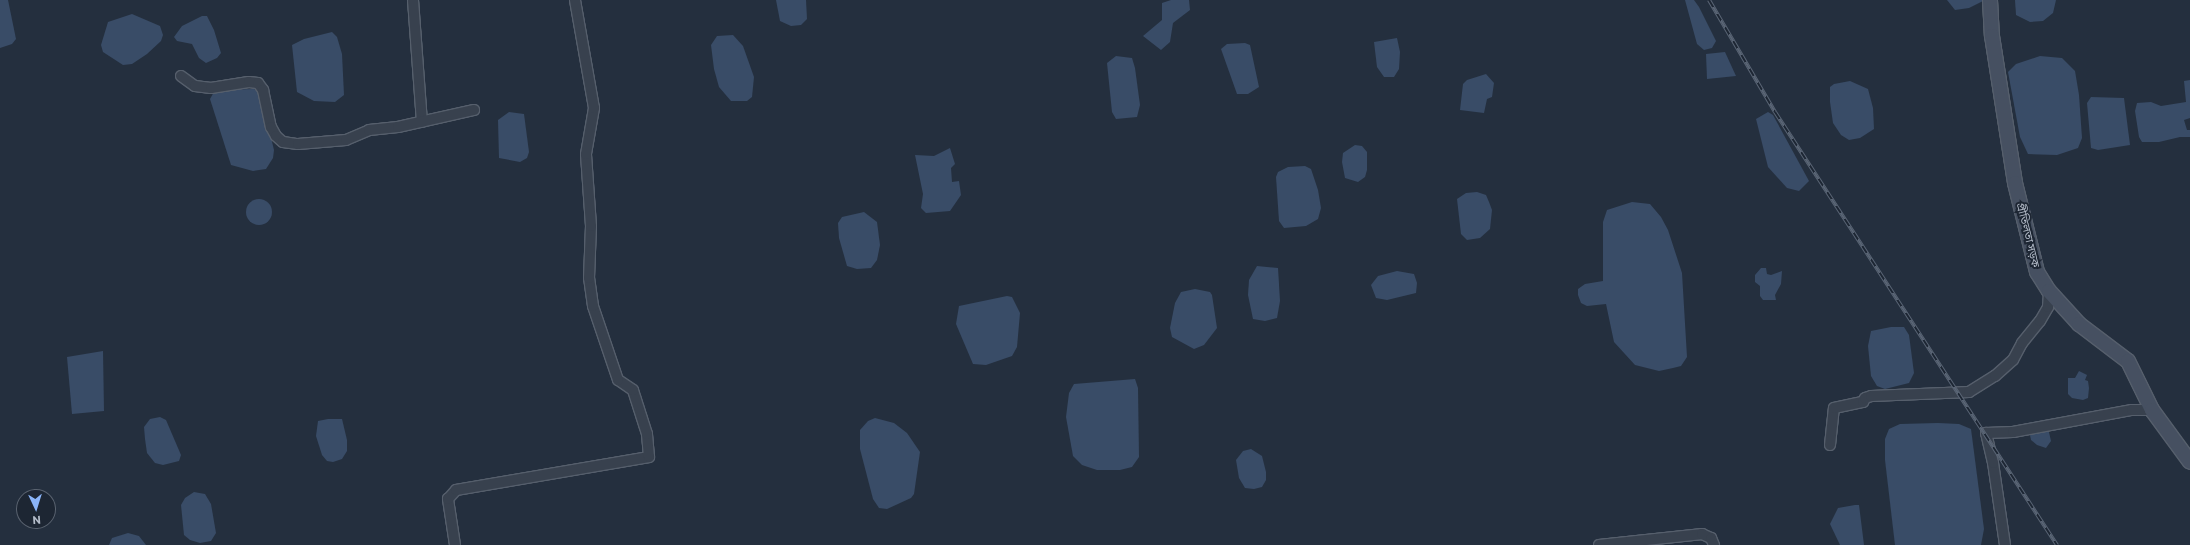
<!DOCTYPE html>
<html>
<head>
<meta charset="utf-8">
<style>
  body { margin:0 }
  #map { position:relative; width:2190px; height:545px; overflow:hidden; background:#242f3e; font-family:Commissioner,"Noto Sans Bengali",sans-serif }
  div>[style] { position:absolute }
  .water>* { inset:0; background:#394c67 }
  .round { border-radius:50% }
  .roads { filter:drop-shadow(1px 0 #565f6c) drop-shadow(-1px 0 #565f6c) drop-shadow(0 1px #565f6c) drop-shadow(0 -1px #565f6c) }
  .minor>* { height:10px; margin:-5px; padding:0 5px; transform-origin:5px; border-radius:5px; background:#38414e }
  .secondary>* { height:14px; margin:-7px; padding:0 7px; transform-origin:7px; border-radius:7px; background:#465061 }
  .rail>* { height:4px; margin-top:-2px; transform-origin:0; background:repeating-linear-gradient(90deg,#1d2633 0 8px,#5a6575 0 16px); box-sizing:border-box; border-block:1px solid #5a6575 }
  span { translate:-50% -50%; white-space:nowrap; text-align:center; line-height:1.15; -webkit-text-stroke:4px #1d2633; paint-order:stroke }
  .street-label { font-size:11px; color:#b4bcc9 }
  .north { position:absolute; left:16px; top:489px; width:40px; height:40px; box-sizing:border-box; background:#1d2633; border:1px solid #59626f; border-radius:50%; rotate:176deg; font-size:11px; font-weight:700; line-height:16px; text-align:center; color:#b4bcc9 }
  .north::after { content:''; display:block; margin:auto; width:14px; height:18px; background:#8ab4f8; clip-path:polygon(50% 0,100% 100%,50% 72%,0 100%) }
</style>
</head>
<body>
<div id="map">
  <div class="water">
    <div style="clip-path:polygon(0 0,8px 0,16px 39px,12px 44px,0 48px)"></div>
    <div style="clip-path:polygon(776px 0,806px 0,807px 19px,801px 25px,791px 26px,780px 21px)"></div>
    <div style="clip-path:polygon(1171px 0,1189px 0,1190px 10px,1173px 23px,1170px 42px,1161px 50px,1143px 36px,1162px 20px,1162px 3px)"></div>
    <div style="clip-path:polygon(1685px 0,1694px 0,1699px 7px,1716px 41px,1712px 48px,1704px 50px,1697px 44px)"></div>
    <div style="clip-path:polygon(1947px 0,1985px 0,1969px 8px,1955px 10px)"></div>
    <div style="clip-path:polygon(2015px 0,2056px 0,2053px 13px,2043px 21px,2030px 22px,2016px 15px)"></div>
    <div style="clip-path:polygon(132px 14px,160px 26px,163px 35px,161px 41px,147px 54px,132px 64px,123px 65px,103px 52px,101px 45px,108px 22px)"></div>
    <div style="clip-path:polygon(202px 16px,207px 16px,214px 30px,221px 53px,217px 58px,206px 63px,199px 58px,192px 44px,177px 41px,174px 37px,182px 26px)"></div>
    <div style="clip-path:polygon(332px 32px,337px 37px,342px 54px,344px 95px,335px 102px,314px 101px,297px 92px,292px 45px,304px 39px)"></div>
    <div style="clip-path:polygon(733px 35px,743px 46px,754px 77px,752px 97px,747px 101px,731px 101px,719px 87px,714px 69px,711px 45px,717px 36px)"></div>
    <div style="clip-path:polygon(1397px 38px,1400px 52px,1399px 69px,1394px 77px,1384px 77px,1377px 67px,1374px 42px)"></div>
    <div style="clip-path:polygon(1245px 43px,1250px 45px,1259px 87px,1248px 94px,1237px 94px,1221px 49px,1227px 44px)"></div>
    <div style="clip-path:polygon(1725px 52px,1736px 76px,1707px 79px,1706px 54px)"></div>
    <div style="clip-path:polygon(1116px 56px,1132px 58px,1135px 68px,1140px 105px,1137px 117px,1116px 119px,1112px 112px,1107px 63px)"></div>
    <div style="clip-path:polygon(2040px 56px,2062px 58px,2075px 71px,2079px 95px,2082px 138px,2078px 148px,2057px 155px,2028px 154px,2020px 137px,2008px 72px,2016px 64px)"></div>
    <div style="clip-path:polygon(1486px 74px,1494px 83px,1492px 97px,1487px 99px,1484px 113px,1460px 110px,1463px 84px,1467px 80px)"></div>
    <div style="clip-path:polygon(2190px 80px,2190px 118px,2184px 120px,2187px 130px,2190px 130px,2190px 137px,2180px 137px,2159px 142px,2142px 142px,2139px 137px,2135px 111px,2137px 103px,2151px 102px,2161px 106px,2186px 102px,2184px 81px)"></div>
    <div style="clip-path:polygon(1850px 81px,1868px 89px,1873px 108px,1874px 129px,1860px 138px,1849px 140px,1841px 135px,1833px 123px,1830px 102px,1830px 87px,1834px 84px)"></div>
    <div style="clip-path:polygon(254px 89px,260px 92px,274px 150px,273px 158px,266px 169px,253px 171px,231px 165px,210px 99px,215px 90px)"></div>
    <div style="clip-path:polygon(2091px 97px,2124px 98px,2130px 145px,2098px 150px,2091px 148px,2087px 103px)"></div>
    <div style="clip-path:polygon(509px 112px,524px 114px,529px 152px,527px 158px,520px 162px,499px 158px,498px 120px)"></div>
    <div style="clip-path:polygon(1768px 112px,1773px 115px,1809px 181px,1799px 191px,1787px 188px,1768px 167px,1756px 119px)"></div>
    <div style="clip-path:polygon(1355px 145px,1362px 146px,1367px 152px,1367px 170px,1365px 177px,1358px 182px,1345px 178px,1342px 162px,1343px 153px)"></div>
    <div style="clip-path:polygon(950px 148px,955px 164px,951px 168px,952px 182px,959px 181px,961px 195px,950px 211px,926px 213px,921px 208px,923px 194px,915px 155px,934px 156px)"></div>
    <div style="clip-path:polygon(1305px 166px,1311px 169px,1318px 190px,1321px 208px,1318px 219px,1306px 226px,1284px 228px,1279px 221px,1276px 177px,1278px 172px,1288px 167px)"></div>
    <div style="clip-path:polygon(1477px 192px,1486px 195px,1489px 202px,1492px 210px,1490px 229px,1480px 238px,1467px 240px,1461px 234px,1457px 199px,1466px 193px)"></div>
    <div class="round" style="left:246px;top:199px;width:26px;height:26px"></div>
    <div style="clip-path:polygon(1632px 202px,1650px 204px,1661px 217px,1668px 230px,1682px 273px,1687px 357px,1681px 366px,1673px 368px,1659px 371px,1635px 365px,1614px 342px,1606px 304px,1587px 306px,1581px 303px,1578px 295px,1578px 289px,1585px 284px,1603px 281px,1603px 222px,1607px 210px)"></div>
    <div style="clip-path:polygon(864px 212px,877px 222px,880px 245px,877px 260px,871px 268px,857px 269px,847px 266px,839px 238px,838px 223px,842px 217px)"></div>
    <div style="clip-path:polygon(1257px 266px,1278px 268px,1280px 301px,1277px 318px,1265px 321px,1253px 319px,1248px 295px,1249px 280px)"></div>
    <div style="clip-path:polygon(1761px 268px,1766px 268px,1767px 274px,1771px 275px,1782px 271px,1781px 284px,1775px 295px,1776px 300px,1763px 300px,1760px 296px,1760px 286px,1755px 282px,1755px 275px)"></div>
    <div style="clip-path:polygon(1397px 271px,1414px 274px,1417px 283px,1416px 293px,1387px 300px,1376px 298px,1371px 285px,1378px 276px)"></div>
    <div style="clip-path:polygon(1195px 289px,1210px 292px,1212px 295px,1217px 328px,1204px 345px,1194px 349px,1172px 337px,1170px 328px,1175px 303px,1181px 292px)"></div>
    <div style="clip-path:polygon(1007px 296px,1012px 297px,1020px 313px,1017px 347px,1012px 356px,986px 365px,973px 364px,956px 324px,959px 306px)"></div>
    <div style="clip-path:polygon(1891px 327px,1904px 327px,1909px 335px,1914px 373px,1909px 383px,1885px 389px,1877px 386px,1871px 376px,1868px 346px,1871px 331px)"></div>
    <div style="clip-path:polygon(103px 351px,104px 411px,72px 414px,67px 357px)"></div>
    <div style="clip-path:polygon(2079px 371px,2087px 375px,2085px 380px,2088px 381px,2089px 388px,2088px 398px,2083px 400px,2072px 398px,2068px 394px,2068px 378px,2075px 378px)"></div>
    <div style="clip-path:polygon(1135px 379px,1138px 388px,1139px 457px,1132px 467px,1120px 470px,1097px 470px,1082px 465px,1073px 456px,1066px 417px,1069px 393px,1074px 384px)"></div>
    <div style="clip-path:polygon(160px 417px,166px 420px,181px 455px,179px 461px,163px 465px,155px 463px,147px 453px,145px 439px,144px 427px,150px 419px)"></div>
    <div style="clip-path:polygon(875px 418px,894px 423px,907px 433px,920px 452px,914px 494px,911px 498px,887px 509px,879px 508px,873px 499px,860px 449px,860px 430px,868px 421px)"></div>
    <div style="clip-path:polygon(328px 419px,342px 419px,347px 440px,347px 451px,342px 459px,333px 462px,327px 461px,322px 455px,316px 436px,318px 421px)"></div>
    <div style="clip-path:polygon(1938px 423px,1959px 424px,1971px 429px,1984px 529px,1981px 545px,1895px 545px,1885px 460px,1885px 439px,1889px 429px,1900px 424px)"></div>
    <div style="clip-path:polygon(2048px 428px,2051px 441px,2046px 448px,2037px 445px,2031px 440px,2029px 430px)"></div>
    <div style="clip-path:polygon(1251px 449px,1262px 456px,1266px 472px,1266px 480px,1262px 487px,1254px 489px,1245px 488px,1239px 478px,1236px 460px,1243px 451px)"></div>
    <div style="clip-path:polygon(194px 492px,205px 494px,211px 504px,216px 533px,211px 541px,200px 543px,190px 540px,184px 535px,181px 505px,185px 498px)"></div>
    <div style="clip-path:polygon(1855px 505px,1859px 505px,1864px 545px,1840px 545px,1830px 524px,1838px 508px)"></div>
    <div style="clip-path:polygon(128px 533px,139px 536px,146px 545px,109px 545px,112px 538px)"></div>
  </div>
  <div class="roads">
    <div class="minor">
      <div style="left:413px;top:0;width:122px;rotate:85.8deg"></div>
      <div style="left:181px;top:76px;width:17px;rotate:36deg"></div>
      <div style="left:195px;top:86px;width:16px;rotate:7deg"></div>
      <div style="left:211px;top:88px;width:38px;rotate:-9deg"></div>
      <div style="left:249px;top:82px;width:9px;rotate:6deg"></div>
      <div style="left:258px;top:83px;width:9px;rotate:54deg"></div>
      <div style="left:263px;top:90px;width:38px;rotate:78deg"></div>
      <div style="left:271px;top:127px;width:10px;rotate:61deg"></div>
      <div style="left:276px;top:136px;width:9px;rotate:41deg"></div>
      <div style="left:283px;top:142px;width:15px;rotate:8deg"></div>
      <div style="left:298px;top:144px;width:48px;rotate:-4.8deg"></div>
      <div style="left:346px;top:140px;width:25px;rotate:-23deg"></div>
      <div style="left:369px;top:130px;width:29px;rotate:-6deg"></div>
      <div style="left:398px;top:127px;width:78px;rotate:-12.6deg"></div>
      <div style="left:1830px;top:445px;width:37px;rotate:-84deg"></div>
      <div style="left:1834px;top:408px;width:30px;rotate:-12deg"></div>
      <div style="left:1863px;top:402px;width:4px;rotate:-63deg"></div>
      <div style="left:1865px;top:398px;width:6px;rotate:-18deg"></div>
      <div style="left:1871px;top:396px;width:98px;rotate:-2.3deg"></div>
      <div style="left:1969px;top:392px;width:31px;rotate:-32deg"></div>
      <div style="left:1995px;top:376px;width:24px;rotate:-42deg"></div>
      <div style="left:2013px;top:360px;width:19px;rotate:-62deg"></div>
      <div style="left:2022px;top:343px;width:28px;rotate:-51deg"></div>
      <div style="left:2040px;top:321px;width:16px;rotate:-60deg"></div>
      <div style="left:2048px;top:307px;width:16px;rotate:-86deg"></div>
      <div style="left:455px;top:545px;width:47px;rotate:-98.7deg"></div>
      <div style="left:448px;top:499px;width:12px;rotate:-48deg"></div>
      <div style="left:456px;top:490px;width:196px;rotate:-9.7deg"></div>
      <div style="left:649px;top:457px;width:23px;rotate:-95deg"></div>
      <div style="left:647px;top:434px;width:46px;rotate:-107.7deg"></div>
      <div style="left:633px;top:390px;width:18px;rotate:-146deg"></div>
      <div style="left:618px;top:380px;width:78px;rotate:-108.7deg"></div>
      <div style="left:593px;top:306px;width:28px;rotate:-98deg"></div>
      <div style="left:589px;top:278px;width:52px;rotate:-87.8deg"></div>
      <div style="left:591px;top:226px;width:72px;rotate:-94deg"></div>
      <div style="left:586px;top:154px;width:47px;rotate:-80.1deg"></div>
      <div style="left:594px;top:108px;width:110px;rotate:-100deg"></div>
      <div style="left:1599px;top:545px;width:104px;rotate:-6.1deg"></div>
      <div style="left:1702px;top:534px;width:10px;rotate:24deg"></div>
      <div style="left:1711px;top:538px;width:8px;rotate:67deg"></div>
      <div style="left:2005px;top:545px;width:83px;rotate:-98.3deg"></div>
      <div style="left:1993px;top:463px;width:31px;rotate:-103deg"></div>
      <div style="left:1986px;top:433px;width:27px;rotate:-2deg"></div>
      <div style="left:2013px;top:432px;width:121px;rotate:-10.5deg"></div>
      <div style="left:2132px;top:410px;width:20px"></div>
    </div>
    <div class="secondary">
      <div style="left:1990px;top:0;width:36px;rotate:87deg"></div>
      <div style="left:1992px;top:36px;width:149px;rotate:81.1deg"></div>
      <div style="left:2015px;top:183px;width:92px;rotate:76.1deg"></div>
      <div style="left:2037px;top:272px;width:22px;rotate:58deg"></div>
      <div style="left:2049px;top:291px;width:45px;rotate:47.7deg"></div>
      <div style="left:2079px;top:324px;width:61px;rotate:37.1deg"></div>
      <div style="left:2128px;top:361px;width:55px;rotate:63.9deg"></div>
      <div style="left:2152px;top:410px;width:64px;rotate:53.8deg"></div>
    </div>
  </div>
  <div class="rail">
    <div style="left:1709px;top:0;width:130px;rotate:59.5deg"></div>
    <div style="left:1775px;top:112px;width:517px;rotate:56.93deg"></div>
  </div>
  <div class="street-label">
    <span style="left:2028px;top:235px;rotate:76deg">প্রীতিলতা সড়ক</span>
  </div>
  <div class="north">N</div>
</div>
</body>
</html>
